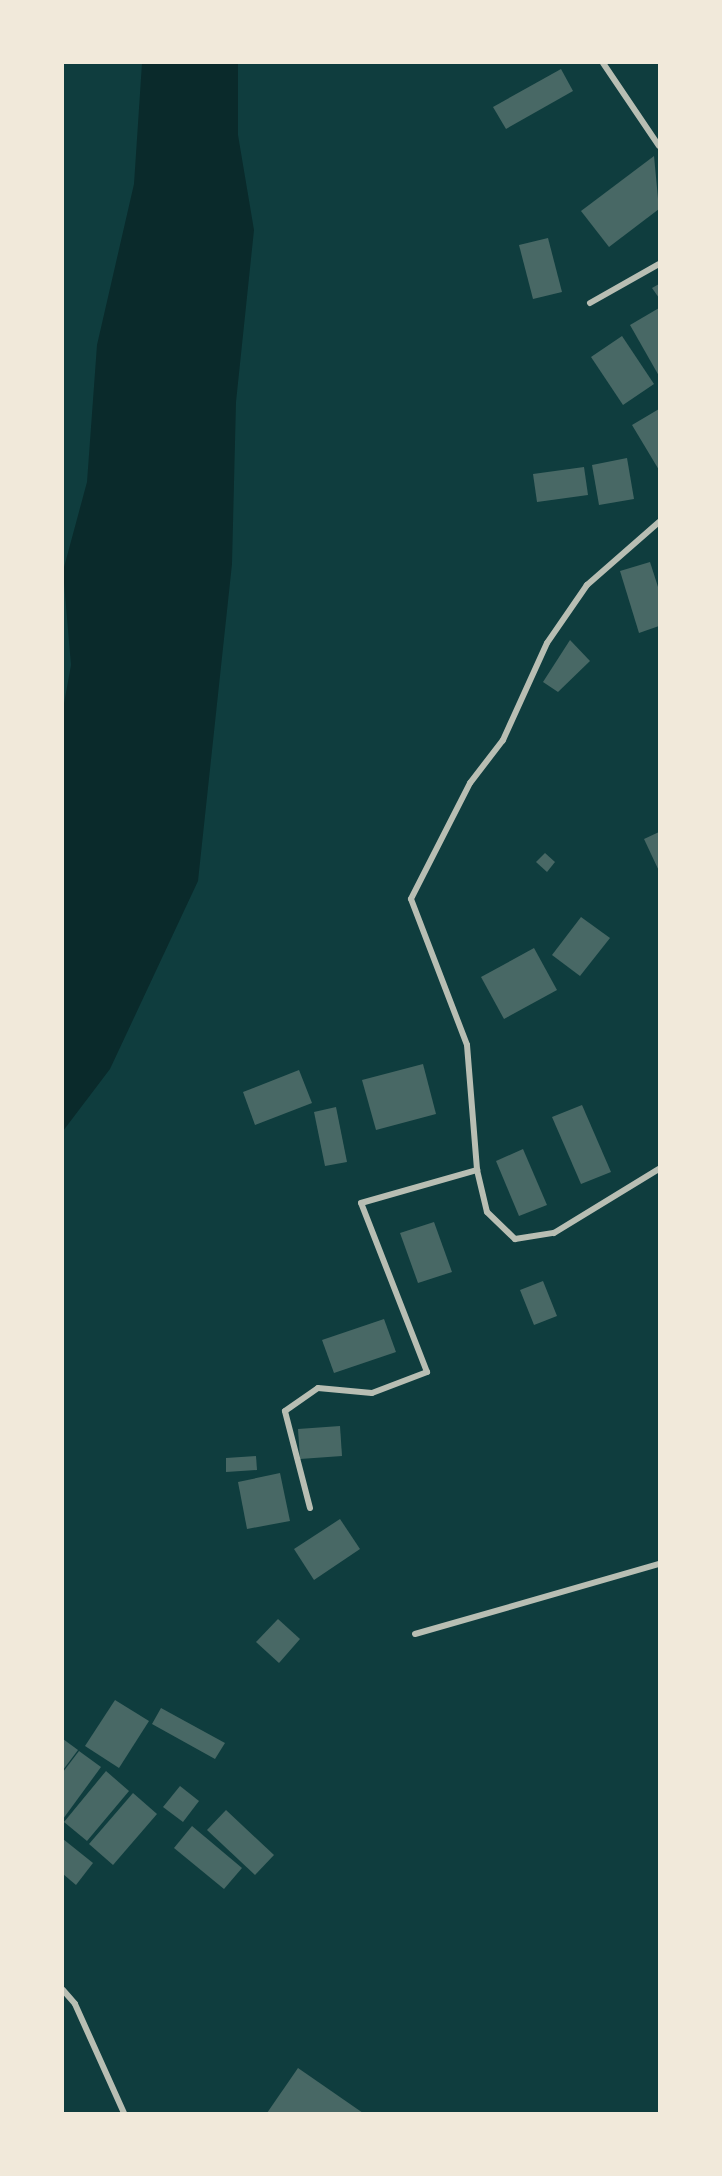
<!DOCTYPE html>
<html>
<head>
<meta charset="utf-8">
<style>
  body { margin:0 }
  #map { position:relative; width:722px; height:2176px; overflow:hidden; background:#0f3d3e; font-family:Georgia,serif }
  div>[style] { position:absolute }
  .water>* { inset:0; background:#0a2a2b }
  .building>* { inset:0; background:#486865 }
  .minor>* { height:6px; margin:-3px; padding:0 3px; transform-origin:3px; border-radius:3px; background:#b8beb3 }
  span { translate:-50% -50%; white-space:nowrap; text-align:center; line-height:1.15; -webkit-text-stroke:6px #f1e9da; paint-order:stroke }
  .frame { position:absolute; inset:0; border:64px solid #f1e9da; pointer-events:none }
</style>
</head>
<body>
<div id="map">
  <div class="water">
    <div style="clip-path:polygon(142px 63px,238px 63px,238px 135px,254px 230px,236px 402px,232px 564px,198px 881px,110px 1069px,63px 1131px,63px 709px,71px 665px,63px 571px,87px 482px,97px 345px,134px 184px)"></div>
  </div>
  <div class="building">
    <div style="clip-path:polygon(561px 69px,573px 91px,506px 129px,493px 107px)"></div>
    <div style="clip-path:polygon(654px 156px,659px 209px,609px 247px,581px 211px)"></div>
    <div style="clip-path:polygon(548px 238px,562px 292px,533px 299px,519px 245px)"></div>
    <div style="clip-path:polygon(659px 284px,659px 298px,652px 288px)"></div>
    <div style="clip-path:polygon(659px 308px,659px 376px,630px 325px)"></div>
    <div style="clip-path:polygon(622px 336px,654px 384px,623px 405px,591px 357px)"></div>
    <div style="clip-path:polygon(659px 409px,659px 470px,632px 425px)"></div>
    <div style="clip-path:polygon(627px 458px,634px 499px,599px 505px,592px 465px)"></div>
    <div style="clip-path:polygon(584px 467px,588px 495px,537px 502px,533px 474px)"></div>
    <div style="clip-path:polygon(650px 562px,659px 590px,659px 626px,639px 633px,620px 571px)"></div>
    <div style="clip-path:polygon(570px 640px,590px 661px,558px 692px,543px 682px)"></div>
    <div style="clip-path:polygon(659px 832px,659px 871px,644px 839px)"></div>
    <div style="clip-path:polygon(545px 853px,555px 862px,547px 872px,536px 862px)"></div>
    <div style="clip-path:polygon(581px 917px,610px 938px,580px 976px,552px 955px)"></div>
    <div style="clip-path:polygon(534px 948px,557px 990px,504px 1019px,481px 977px)"></div>
    <div style="clip-path:polygon(423px 1064px,436px 1114px,376px 1130px,362px 1080px)"></div>
    <div style="clip-path:polygon(299px 1070px,312px 1103px,255px 1125px,243px 1092px)"></div>
    <div style="clip-path:polygon(582px 1105px,611px 1172px,581px 1184px,552px 1117px)"></div>
    <div style="clip-path:polygon(336px 1107px,347px 1162px,325px 1166px,314px 1112px)"></div>
    <div style="clip-path:polygon(523px 1149px,547px 1205px,519px 1216px,496px 1161px)"></div>
    <div style="clip-path:polygon(434px 1222px,452px 1272px,418px 1283px,400px 1233px)"></div>
    <div style="clip-path:polygon(543px 1281px,557px 1316px,534px 1325px,520px 1290px)"></div>
    <div style="clip-path:polygon(384px 1319px,396px 1352px,334px 1373px,322px 1340px)"></div>
    <div style="clip-path:polygon(340px 1426px,342px 1456px,300px 1459px,298px 1429px)"></div>
    <div style="clip-path:polygon(256px 1456px,257px 1470px,226px 1472px,226px 1458px)"></div>
    <div style="clip-path:polygon(280px 1473px,290px 1521px,247px 1529px,238px 1482px)"></div>
    <div style="clip-path:polygon(340px 1519px,360px 1549px,314px 1580px,294px 1549px)"></div>
    <div style="clip-path:polygon(278px 1619px,300px 1639px,279px 1663px,256px 1642px)"></div>
    <div style="clip-path:polygon(115px 1700px,149px 1721px,119px 1768px,85px 1746px)"></div>
    <div style="clip-path:polygon(161px 1708px,225px 1743px,215px 1759px,152px 1724px)"></div>
    <div style="clip-path:polygon(63px 1739px,78px 1750px,63px 1770px)"></div>
    <div style="clip-path:polygon(79px 1751px,101px 1767px,63px 1819px,63px 1772px)"></div>
    <div style="clip-path:polygon(106px 1771px,129px 1791px,87px 1841px,64px 1822px)"></div>
    <div style="clip-path:polygon(180px 1786px,199px 1801px,183px 1822px,163px 1807px)"></div>
    <div style="clip-path:polygon(133px 1793px,157px 1814px,113px 1865px,89px 1844px)"></div>
    <div style="clip-path:polygon(226px 1810px,274px 1855px,255px 1875px,207px 1830px)"></div>
    <div style="clip-path:polygon(192px 1826px,242px 1868px,224px 1889px,174px 1848px)"></div>
    <div style="clip-path:polygon(63px 1839px,93px 1863px,76px 1885px,63px 1874px)"></div>
    <div style="clip-path:polygon(298px 2068px,363px 2113px,267px 2113px)"></div>
  </div>
  <div class="minor">
    <div style="left:603px;top:63px;width:100px;rotate:56deg"></div>
    <div style="left:590px;top:303px;width:79px;rotate:-29.5deg"></div>
    <div style="left:659px;top:522px;width:96px;rotate:138.8deg"></div>
    <div style="left:587px;top:585px;width:70px;rotate:124.6deg"></div>
    <div style="left:547px;top:643px;width:107px;rotate:114.4deg"></div>
    <div style="left:503px;top:740px;width:54px;rotate:127.5deg"></div>
    <div style="left:470px;top:783px;width:130px;rotate:117deg"></div>
    <div style="left:411px;top:899px;width:156px;rotate:69deg"></div>
    <div style="left:467px;top:1045px;width:125px;rotate:85.4deg"></div>
    <div style="left:477px;top:1170px;width:43px;rotate:76.6deg"></div>
    <div style="left:487px;top:1212px;width:39px;rotate:44deg"></div>
    <div style="left:515px;top:1239px;width:39px;rotate:-9deg"></div>
    <div style="left:554px;top:1233px;width:123px;rotate:-31.4deg"></div>
    <div style="left:310px;top:1508px;width:100px;rotate:-104.5deg"></div>
    <div style="left:285px;top:1411px;width:40px;rotate:-34.9deg"></div>
    <div style="left:318px;top:1388px;width:54px;rotate:5.3deg"></div>
    <div style="left:372px;top:1393px;width:59px;rotate:-20.9deg"></div>
    <div style="left:427px;top:1372px;width:181px;rotate:-111.3deg"></div>
    <div style="left:361px;top:1203px;width:121px;rotate:-15.9deg"></div>
    <div style="left:415px;top:1634px;width:254px;rotate:-16deg"></div>
    <div style="left:63px;top:1990px;width:18px;rotate:49deg"></div>
    <div style="left:75px;top:2004px;width:120px;rotate:65.8deg"></div>
  </div>
  <div class="frame"></div>
</div>
</body>
</html>
